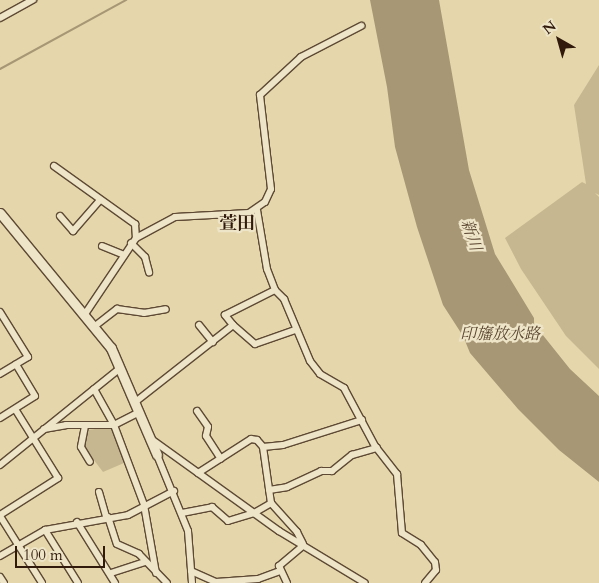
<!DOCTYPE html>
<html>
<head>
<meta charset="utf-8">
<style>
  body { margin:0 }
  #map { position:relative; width:599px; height:583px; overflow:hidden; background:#e5d7ab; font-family:Cardo,"Noto Serif JP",serif }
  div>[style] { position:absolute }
  .green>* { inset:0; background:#c6b790 }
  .water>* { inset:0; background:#a89775 }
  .stream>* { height:2px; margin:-1px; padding:0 1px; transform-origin:1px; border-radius:1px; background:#a89775 }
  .roads { filter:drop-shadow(1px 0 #5e4934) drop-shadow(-1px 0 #5e4934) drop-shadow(0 1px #5e4934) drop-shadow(0 -1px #5e4934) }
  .street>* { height:6px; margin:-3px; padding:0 3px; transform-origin:3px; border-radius:3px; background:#eee5c8 }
  .secondary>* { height:9px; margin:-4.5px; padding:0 4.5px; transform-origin:4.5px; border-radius:4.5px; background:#eee5c8 }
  span { translate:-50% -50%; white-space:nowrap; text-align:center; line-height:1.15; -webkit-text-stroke:4.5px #eee5c8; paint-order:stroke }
  .water-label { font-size:16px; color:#5b4631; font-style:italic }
  .quarter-label { font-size:18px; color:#311a0c; font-weight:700 }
  .north { position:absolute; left:534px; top:15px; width:50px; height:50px; -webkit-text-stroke:4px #eee5c8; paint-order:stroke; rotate:322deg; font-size:14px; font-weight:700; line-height:20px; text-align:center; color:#311a0c }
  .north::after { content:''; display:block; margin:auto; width:18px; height:22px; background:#311a0c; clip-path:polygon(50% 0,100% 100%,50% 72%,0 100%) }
  .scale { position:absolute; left:15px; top:546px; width:90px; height:22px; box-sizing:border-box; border:2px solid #311a0c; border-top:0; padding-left:6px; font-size:15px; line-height:18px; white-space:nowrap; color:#311a0c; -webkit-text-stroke:4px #eee5c8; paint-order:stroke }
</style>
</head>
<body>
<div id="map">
  <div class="green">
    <div style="clip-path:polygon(599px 65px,599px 195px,595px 193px,599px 197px,599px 369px,566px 336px,521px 269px,505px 238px,582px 182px,586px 184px,574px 105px)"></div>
    <div style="clip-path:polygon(112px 427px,124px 463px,103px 472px,84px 447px,87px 430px)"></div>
  </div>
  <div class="water">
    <div style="clip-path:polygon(370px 0,439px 0,469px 170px,495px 254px,534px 318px,534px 324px,570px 369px,599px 396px,599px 482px,559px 450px,518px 409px,470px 353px,463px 336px,443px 305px,417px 227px,395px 147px,387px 87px)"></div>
  </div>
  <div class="stream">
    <div style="left:0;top:69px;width:144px;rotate:-28.7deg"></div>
  </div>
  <div class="roads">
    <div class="street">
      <div style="left:0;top:18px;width:38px;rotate:-29deg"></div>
      <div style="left:54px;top:166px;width:100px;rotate:35.6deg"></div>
      <div style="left:135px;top:224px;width:14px;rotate:86deg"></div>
      <div style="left:257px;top:210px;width:60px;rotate:80.4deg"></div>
      <div style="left:267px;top:269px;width:22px;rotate:69deg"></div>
      <div style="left:275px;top:290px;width:13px;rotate:45deg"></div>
      <div style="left:284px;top:299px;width:67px;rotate:67.2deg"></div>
      <div style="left:310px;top:361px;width:16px;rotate:52deg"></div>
      <div style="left:320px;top:374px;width:28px;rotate:30deg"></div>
      <div style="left:344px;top:388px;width:66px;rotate:61.9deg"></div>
      <div style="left:375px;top:446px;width:36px;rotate:52deg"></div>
      <div style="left:397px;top:474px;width:59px;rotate:85.2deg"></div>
      <div style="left:402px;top:533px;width:22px;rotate:32deg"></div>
      <div style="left:421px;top:545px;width:22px;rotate:51deg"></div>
      <div style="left:435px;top:562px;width:8px;rotate:83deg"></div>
      <div style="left:436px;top:570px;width:17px;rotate:130deg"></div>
      <div style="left:60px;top:216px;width:20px;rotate:49deg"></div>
      <div style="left:73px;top:231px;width:41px;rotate:-48.9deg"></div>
      <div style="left:131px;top:243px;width:20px;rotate:45deg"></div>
      <div style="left:145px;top:257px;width:16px;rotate:75deg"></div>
      <div style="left:102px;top:246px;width:24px;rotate:22deg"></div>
      <div style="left:0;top:312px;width:53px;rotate:58.1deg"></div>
      <div style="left:28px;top:357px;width:33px;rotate:149deg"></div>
      <div style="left:85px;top:314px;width:92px;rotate:-56.1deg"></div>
      <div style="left:136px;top:238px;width:44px;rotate:-28.3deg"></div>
      <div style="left:175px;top:217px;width:74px;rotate:-3.1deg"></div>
      <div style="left:249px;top:213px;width:19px;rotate:-35deg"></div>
      <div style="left:265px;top:202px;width:14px;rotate:-65deg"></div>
      <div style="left:271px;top:189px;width:95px;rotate:-96.7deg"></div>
      <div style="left:260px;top:95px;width:56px;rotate:-42.8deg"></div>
      <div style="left:301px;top:57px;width:68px;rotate:-27.3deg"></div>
      <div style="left:199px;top:325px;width:22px;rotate:51deg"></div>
      <div style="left:233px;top:325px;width:29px;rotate:41deg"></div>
      <div style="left:255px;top:344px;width:42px;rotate:-19.3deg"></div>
      <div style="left:95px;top:326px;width:28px;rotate:-38deg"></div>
      <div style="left:117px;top:309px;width:27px;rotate:8deg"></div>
      <div style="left:144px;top:313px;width:22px;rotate:-10deg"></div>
      <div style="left:94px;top:389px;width:41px;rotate:60.9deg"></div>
      <div style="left:114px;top:425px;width:27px;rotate:-27deg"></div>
      <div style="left:134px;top:403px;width:126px;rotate:-38.2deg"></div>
      <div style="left:233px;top:325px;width:13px;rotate:-129deg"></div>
      <div style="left:225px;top:315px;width:56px;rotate:-26.6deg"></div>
      <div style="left:197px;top:411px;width:19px;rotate:55deg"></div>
      <div style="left:208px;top:427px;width:9px;rotate:103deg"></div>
      <div style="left:206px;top:436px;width:27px;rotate:57deg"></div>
      <div style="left:0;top:418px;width:41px;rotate:-32.2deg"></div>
      <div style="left:35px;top:396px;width:37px;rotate:-121deg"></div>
      <div style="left:85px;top:426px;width:21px;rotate:101deg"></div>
      <div style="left:81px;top:447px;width:17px;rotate:59deg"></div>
      <div style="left:44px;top:429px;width:22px;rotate:-10deg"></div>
      <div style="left:66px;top:425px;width:48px"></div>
      <div style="left:114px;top:425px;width:85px;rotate:69.4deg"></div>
      <div style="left:144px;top:505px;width:69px;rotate:80deg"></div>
      <div style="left:151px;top:439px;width:158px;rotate:35.7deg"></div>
      <div style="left:279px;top:531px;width:100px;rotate:31.2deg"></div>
      <div style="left:263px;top:447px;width:57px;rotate:81.9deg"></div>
      <div style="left:271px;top:503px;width:39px;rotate:48deg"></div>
      <div style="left:297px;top:532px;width:13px;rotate:63deg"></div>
      <div style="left:157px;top:455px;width:82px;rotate:67.8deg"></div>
      <div style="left:188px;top:531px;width:52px;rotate:85.6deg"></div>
      <div style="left:0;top:465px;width:154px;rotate:-38.9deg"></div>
      <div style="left:198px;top:473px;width:63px;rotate:-32.7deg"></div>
      <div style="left:251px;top:439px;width:6px;rotate:9deg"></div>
      <div style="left:257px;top:440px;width:9px;rotate:49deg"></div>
      <div style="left:263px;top:447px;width:20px;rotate:-6deg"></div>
      <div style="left:283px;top:445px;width:83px;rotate:-17.6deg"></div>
      <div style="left:269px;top:490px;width:18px;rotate:-9deg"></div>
      <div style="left:287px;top:487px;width:38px;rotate:-25deg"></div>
      <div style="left:321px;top:471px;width:11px"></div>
      <div style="left:332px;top:471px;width:26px;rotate:-39deg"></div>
      <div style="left:352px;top:455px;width:26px;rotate:-16deg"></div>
      <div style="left:99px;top:492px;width:26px;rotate:74deg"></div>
      <div style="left:182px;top:513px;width:31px;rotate:-11deg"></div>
      <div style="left:212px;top:507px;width:21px;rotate:41deg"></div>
      <div style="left:228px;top:521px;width:27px;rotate:-17deg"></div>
      <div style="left:254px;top:513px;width:20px;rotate:-30deg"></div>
      <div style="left:0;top:515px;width:69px;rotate:-32.5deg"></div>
      <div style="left:58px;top:478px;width:81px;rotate:-121.9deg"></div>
      <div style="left:0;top:516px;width:79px;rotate:57.9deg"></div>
      <div style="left:108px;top:517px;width:28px;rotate:72deg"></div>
      <div style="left:117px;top:544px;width:24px;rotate:24deg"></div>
      <div style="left:139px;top:554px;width:40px;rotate:46deg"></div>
      <div style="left:77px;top:522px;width:72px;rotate:58.1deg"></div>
      <div style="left:45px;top:530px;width:62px;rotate:58.1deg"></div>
      <div style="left:0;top:556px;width:52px;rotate:-30deg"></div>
      <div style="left:45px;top:530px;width:84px;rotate:-10.2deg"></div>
      <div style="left:128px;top:515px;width:52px;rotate:-27.6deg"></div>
      <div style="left:191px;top:571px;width:27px;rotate:24deg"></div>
      <div style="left:216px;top:582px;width:42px;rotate:-4.1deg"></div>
      <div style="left:258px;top:579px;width:23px;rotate:-20deg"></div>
      <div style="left:111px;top:573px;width:36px;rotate:-18deg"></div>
      <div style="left:0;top:577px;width:7px;rotate:56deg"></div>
      <div style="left:287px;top:583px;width:19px;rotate:-115deg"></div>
      <div style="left:279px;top:566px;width:31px;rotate:-40deg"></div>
    </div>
    <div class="secondary">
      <div style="left:0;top:213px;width:175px;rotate:50.6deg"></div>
      <div style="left:111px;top:348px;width:116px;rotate:66.7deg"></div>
    </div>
  </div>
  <div class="water-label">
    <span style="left:471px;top:235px;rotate:72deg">新川</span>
    <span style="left:500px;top:334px">印旛放水路</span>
  </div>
  <div class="quarter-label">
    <span style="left:237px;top:224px">萱田</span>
  </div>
  <div class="north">N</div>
  <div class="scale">100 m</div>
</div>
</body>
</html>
